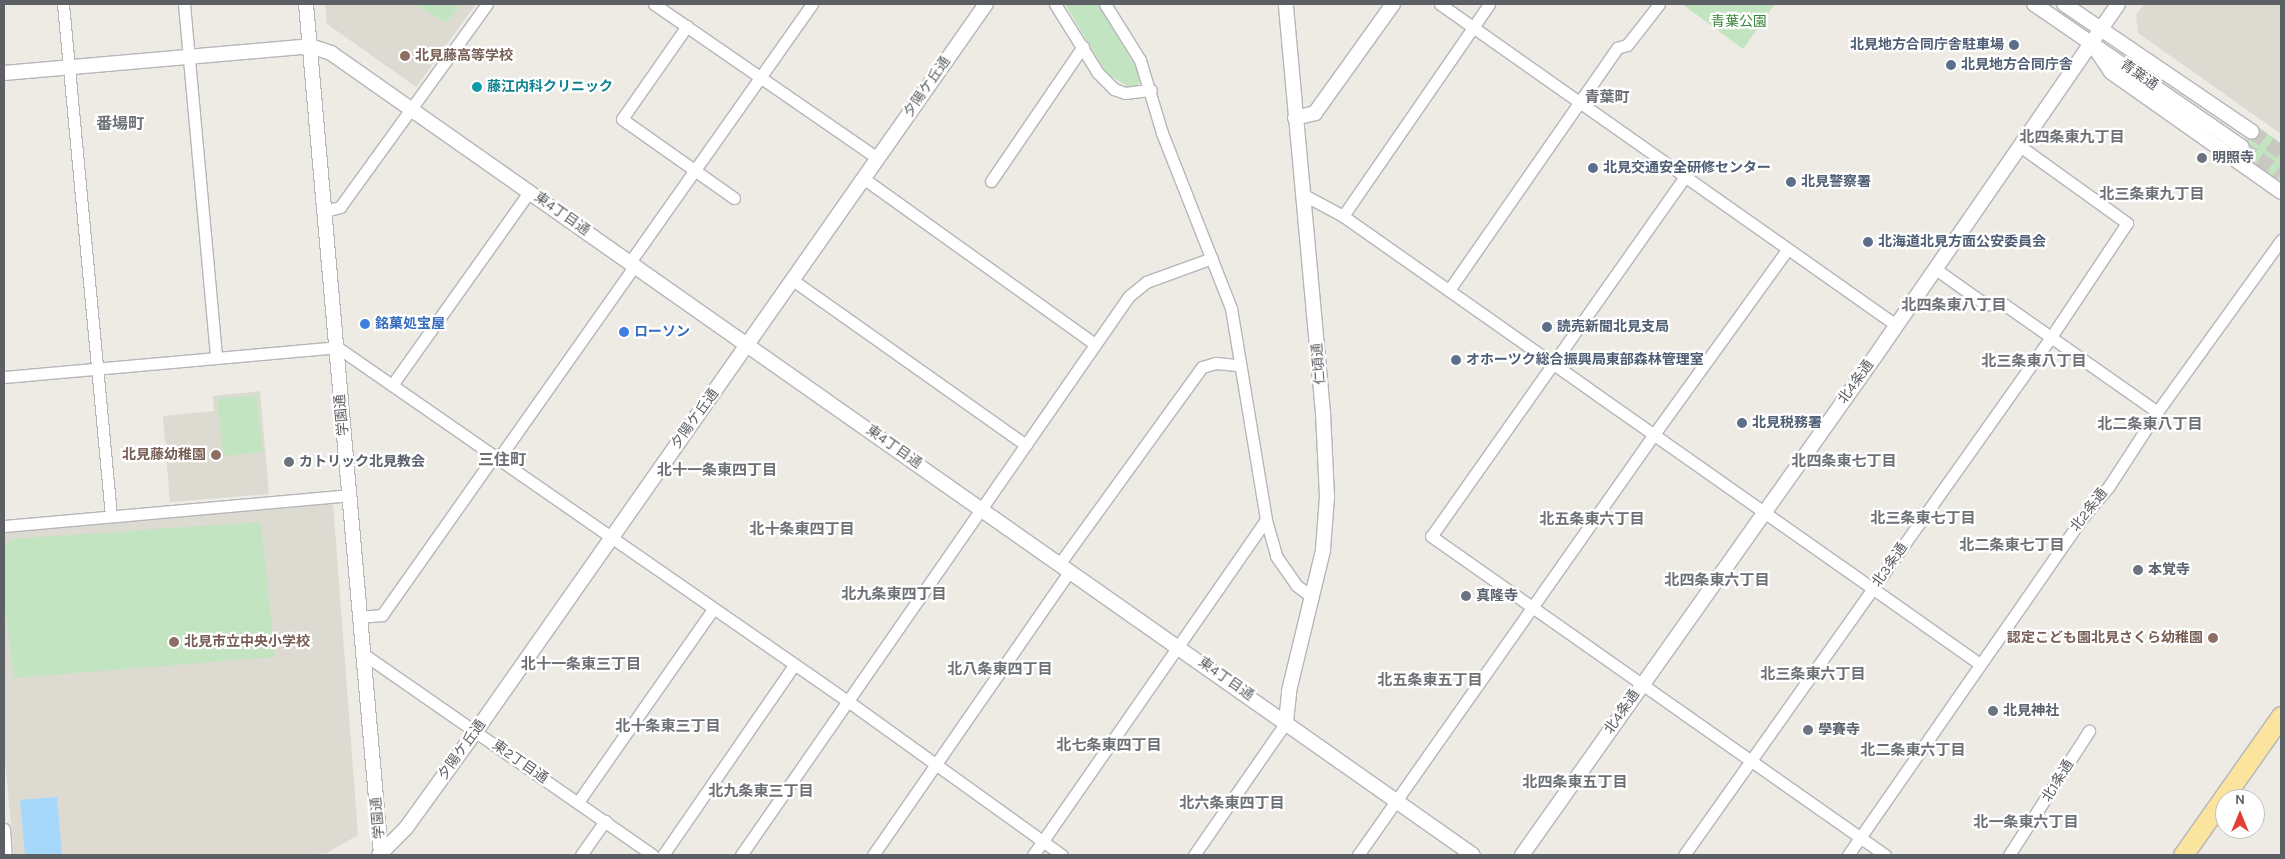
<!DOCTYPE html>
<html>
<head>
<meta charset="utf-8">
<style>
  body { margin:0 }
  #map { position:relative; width:2285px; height:859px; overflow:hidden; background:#edebe3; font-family:Karla,"Noto Sans JP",sans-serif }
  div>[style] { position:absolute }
  .education>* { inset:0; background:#dddad2 }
  .green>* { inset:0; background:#c2e4c1 }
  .water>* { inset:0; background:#a6d8fb }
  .tertiary-tunnel>* { height:14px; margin-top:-7px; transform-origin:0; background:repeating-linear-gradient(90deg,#c9c8c3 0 14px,transparent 0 21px) }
  .roads { filter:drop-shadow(1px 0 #b4b6ba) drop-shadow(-1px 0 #b4b6ba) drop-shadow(0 1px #b4b6ba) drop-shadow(0 -1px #b4b6ba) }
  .minor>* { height:11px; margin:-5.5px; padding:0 5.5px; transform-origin:5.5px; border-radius:5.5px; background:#fff }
  .tertiary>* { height:14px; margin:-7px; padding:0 7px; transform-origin:7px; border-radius:7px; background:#fff }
  .trunk>* { height:19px; margin:-9.5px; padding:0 9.5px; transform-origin:9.5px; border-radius:9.5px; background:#fae49e }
  .dots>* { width:14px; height:14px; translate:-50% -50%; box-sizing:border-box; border:2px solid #fff; border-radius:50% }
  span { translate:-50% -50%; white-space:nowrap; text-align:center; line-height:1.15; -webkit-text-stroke:4.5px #fff; paint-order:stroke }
  .park-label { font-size:14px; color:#39853b }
  .service-label { font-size:14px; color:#4e5e75; font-weight:700 }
  .right { translate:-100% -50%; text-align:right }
  .left { translate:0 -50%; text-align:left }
  .education-label { font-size:14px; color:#785e54; font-weight:700 }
  .street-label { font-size:14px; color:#5c5f63 }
  .culture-label { font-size:14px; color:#0d838f; font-weight:700 }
  .worship-label { font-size:14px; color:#5b616d; font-weight:700 }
  .shop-label { font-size:14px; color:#366cbe; font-weight:700 }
  .neighbourhood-label { font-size:15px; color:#6d7175; font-weight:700 }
  .quarter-label { font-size:16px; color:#6d7175; font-weight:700 }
  .frame { position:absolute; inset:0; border:5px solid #5c5f63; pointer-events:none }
  .north { position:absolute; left:2215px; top:789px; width:50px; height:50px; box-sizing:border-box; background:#fff; border:1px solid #bebfc1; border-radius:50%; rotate:0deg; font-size:14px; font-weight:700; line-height:20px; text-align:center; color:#5c5f63 }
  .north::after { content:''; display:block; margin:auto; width:18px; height:22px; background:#e14036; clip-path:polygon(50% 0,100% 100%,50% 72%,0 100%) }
</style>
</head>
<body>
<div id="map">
  <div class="education">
    <div style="clip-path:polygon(325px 4px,476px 4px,416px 87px,327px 24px)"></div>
    <div style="clip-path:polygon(2144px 4px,2281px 4px,2281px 134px,2138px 33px,2136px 15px)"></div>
    <div style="clip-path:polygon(260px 391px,269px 494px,170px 502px,163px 416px,214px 411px,213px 396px)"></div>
    <div style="clip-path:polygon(333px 503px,358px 835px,327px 853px,303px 855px,14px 855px,4px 751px,4px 532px)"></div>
  </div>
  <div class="green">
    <div style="clip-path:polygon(415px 4px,461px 4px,446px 23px)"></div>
    <div style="clip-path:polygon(1065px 4px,1098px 4px,1140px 74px,1141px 82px,1136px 86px,1127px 86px,1107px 74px)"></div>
    <div style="clip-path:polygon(1682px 4px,1775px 4px,1743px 49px)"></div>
    <div style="clip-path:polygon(2257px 126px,2281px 143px,2281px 183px,2238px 152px)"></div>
    <div style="clip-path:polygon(257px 395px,263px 452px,223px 456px,217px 399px)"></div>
    <div style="clip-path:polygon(261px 522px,275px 657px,14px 678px,4px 600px,4px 548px,11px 539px)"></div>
  </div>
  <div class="water">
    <div style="clip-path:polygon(57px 797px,62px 855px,25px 855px,20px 800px)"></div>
  </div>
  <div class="tertiary-tunnel">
    <div style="left:2252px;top:132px;width:35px;rotate:35deg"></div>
    <div style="left:2242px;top:147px;width:47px;rotate:34.7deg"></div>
  </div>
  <div class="roads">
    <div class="minor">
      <div style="left:63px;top:4px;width:514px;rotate:84.64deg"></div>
      <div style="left:184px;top:4px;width:354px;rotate:84.8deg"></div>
      <div style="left:654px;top:4px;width:271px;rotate:34.6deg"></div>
      <div style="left:1055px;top:4px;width:81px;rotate:58.1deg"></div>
      <div style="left:1098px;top:73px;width:23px;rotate:45deg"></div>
      <div style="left:1114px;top:89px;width:12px;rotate:20deg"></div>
      <div style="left:1125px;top:93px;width:26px;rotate:-7deg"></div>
      <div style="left:1105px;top:4px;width:66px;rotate:58deg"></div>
      <div style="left:1140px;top:60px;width:76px;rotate:73.2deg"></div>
      <div style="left:1162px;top:133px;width:188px;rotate:68.5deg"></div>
      <div style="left:1231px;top:308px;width:215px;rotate:80.6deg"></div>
      <div style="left:1266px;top:520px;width:37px;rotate:74deg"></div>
      <div style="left:1276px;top:556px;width:35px;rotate:55deg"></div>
      <div style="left:1296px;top:585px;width:21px;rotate:37deg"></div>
      <div style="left:1440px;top:4px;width:558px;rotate:35.14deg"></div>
      <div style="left:687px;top:26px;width:113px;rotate:125deg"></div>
      <div style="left:622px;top:119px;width:137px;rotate:35.2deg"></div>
      <div style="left:863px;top:178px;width:285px;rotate:35.6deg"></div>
      <div style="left:1684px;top:178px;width:438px;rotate:125.2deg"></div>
      <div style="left:1431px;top:536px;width:555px;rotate:35.09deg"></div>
      <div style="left:991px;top:181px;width:163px;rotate:-55.7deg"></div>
      <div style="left:1304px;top:195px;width:44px;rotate:28.3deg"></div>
      <div style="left:1343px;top:216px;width:779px;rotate:35.12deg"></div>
      <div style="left:325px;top:211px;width:16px;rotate:-15deg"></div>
      <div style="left:340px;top:207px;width:251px;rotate:-54.1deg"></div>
      <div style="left:1343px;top:216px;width:257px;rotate:-55.4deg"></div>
      <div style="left:630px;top:262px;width:316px;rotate:-54.8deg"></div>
      <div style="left:1934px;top:268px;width:62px;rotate:35.2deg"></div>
      <div style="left:1985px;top:304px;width:20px;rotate:3deg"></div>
      <div style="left:2005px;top:305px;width:186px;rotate:35.1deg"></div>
      <div style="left:794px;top:281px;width:284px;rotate:35.3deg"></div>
      <div style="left:1449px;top:290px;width:295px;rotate:-55.2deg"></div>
      <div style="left:1617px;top:48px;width:10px;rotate:-17deg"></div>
      <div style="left:1627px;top:45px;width:52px;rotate:-52deg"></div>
      <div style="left:4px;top:377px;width:334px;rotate:-5.1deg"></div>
      <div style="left:337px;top:347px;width:623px;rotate:34.74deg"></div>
      <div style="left:849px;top:702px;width:262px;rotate:35.7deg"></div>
      <div style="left:392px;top:385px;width:238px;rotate:-54.6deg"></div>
      <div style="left:499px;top:458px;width:236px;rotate:-54.8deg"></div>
      <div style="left:4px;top:526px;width:346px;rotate:-5.1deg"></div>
      <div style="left:1060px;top:563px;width:242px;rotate:-54.1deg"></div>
      <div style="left:1202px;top:367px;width:14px;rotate:-17deg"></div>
      <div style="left:1215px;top:363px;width:25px;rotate:5deg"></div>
      <div style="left:359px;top:617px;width:23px;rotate:-5deg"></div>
      <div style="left:382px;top:615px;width:196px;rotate:-54.8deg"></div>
      <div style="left:362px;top:653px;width:354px;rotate:34.8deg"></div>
      <div style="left:578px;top:802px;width:236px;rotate:-55deg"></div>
      <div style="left:4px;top:829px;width:26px;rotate:86deg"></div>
      <div style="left:581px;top:855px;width:42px;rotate:-54.8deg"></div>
      <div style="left:663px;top:855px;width:231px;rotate:-55.4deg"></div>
      <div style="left:741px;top:855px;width:680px;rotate:-55.24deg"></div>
      <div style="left:1129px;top:296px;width:22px;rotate:-39deg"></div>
      <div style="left:1146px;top:282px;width:70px;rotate:-20deg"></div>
      <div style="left:873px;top:855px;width:346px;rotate:-55.3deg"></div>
      <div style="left:1033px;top:855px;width:408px;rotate:-55.2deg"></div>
      <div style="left:1194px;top:855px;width:162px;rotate:-55.3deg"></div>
      <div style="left:1358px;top:855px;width:511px;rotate:-54.88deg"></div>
      <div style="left:1652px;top:437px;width:231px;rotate:-54.2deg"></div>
      <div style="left:1684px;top:855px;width:635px;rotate:-54.68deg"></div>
      <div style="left:2051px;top:337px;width:137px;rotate:-56.3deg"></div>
      <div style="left:2127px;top:223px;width:132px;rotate:-144.3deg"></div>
      <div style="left:1848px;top:855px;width:412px;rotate:-55.2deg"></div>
      <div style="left:2083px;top:517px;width:40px;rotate:-50deg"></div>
      <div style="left:2109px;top:486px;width:88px;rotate:-57deg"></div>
      <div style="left:2157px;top:412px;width:212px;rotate:-54.2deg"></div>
      <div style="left:2009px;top:855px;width:148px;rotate:-57.2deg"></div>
    </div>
    <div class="tertiary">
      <div style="left:306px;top:4px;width:854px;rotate:84.96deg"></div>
      <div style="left:2034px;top:4px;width:252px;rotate:34.5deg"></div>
      <div style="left:2064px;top:4px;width:227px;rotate:34.2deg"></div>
      <div style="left:2095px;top:48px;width:29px;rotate:56deg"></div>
      <div style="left:2111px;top:72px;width:208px;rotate:35.2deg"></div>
      <div style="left:4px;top:73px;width:307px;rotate:-5deg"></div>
      <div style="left:310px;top:46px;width:22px;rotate:18deg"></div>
      <div style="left:331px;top:53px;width:1395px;rotate:35.08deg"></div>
      <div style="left:1295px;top:118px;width:21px;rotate:-14deg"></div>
      <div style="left:1315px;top:113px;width:134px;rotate:-54.4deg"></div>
      <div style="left:1286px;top:722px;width:31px;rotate:-84deg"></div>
      <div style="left:1289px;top:691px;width:145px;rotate:-76.4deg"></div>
      <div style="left:1323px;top:550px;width:53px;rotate:-85.7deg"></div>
      <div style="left:1327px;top:497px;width:84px;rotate:-92.7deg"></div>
      <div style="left:1323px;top:413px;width:411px;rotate:-95.2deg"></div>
      <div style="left:379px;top:855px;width:38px;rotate:-45deg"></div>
      <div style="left:406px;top:828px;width:120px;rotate:-54.2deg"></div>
      <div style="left:476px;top:731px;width:888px;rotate:-54.95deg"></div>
      <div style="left:1522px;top:855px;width:609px;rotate:-54.69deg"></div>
      <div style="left:1874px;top:358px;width:430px;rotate:-55.4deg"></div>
    </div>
    <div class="trunk">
      <div style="left:2183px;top:855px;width:170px;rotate:-54.8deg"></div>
    </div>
  </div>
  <div class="dots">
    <div style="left:2014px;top:45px;background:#5c6f8a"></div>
    <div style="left:405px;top:56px;background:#8d6e63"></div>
    <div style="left:1951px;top:65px;background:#5c6f8a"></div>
    <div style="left:477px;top:87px;background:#0f9aa8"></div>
    <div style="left:2202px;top:158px;background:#6b7280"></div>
    <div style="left:1593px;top:168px;background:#5c6f8a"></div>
    <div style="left:1791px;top:182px;background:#5c6f8a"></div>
    <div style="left:1868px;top:242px;background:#5c6f8a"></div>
    <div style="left:365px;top:324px;background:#3f7fe0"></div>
    <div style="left:1547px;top:327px;background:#5c6f8a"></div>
    <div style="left:624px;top:332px;background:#3f7fe0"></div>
    <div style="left:1456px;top:360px;background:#5c6f8a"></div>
    <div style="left:1742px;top:423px;background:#5c6f8a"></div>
    <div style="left:216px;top:455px;background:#8d6e63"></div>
    <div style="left:289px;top:462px;background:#6b7280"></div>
    <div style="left:2138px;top:570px;background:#6b7280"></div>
    <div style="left:1466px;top:596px;background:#6b7280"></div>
    <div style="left:2213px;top:638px;background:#8d6e63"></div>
    <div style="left:174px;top:642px;background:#8d6e63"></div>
    <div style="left:1993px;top:711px;background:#6b7280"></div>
    <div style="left:1808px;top:730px;background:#6b7280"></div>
  </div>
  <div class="park-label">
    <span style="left:1739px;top:22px">青葉公園</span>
  </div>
  <div class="service-label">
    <span class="right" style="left:2004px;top:45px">北見地方合同庁舎駐車場</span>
    <span class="left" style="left:1961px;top:65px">北見地方合同庁舎</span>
    <span class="left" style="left:1603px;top:168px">北見交通安全研修センター</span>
    <span class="left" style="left:1801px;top:182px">北見警察署</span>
    <span class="left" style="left:1878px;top:242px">北海道北見方面公安委員会</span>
    <span class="left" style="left:1557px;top:327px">読売新聞北見支局</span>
    <span class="left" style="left:1466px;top:360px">オホーツク総合振興局東部森林管理室</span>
    <span class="left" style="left:1752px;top:423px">北見税務署</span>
  </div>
  <div class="education-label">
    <span class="left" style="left:415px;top:56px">北見藤高等学校</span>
    <span class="right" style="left:206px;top:455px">北見藤幼稚園</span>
    <span class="right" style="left:2203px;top:638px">認定こども園北見さくら幼稚園</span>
    <span class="left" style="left:184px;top:642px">北見市立中央小学校</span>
  </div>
  <div class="street-label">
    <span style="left:2139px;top:75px;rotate:35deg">青葉通</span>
    <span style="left:927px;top:87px;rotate:-55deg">夕陽ケ丘通</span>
    <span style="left:562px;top:214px;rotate:35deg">東4丁目通</span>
    <span style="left:1319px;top:364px;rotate:-95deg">仁頃通</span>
    <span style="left:1856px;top:382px;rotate:-54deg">北4条通</span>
    <span style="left:342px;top:415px;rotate:-95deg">学園通</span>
    <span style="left:695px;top:419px;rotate:-54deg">夕陽ケ丘通</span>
    <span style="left:894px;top:447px;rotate:35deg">東4丁目通</span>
    <span style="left:2089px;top:510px;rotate:-52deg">北2条通</span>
    <span style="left:1890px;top:565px;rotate:-55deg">北3条通</span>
    <span style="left:1226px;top:679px;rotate:35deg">東4丁目通</span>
    <span style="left:1622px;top:712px;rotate:-55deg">北4条通</span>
    <span style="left:462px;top:750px;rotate:-54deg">夕陽ケ丘通</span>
    <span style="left:520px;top:762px;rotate:35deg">東2丁目通</span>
    <span style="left:2058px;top:781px;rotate:-58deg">北1条通</span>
    <span style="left:378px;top:818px;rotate:-95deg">学園通</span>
  </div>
  <div class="culture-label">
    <span class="left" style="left:487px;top:87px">藤江内科クリニック</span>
  </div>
  <div class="worship-label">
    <span class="left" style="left:2212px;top:158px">明照寺</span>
    <span class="left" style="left:299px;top:462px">カトリック北見教会</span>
    <span class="left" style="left:2148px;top:570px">本覚寺</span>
    <span class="left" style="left:1476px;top:596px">真隆寺</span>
    <span class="left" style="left:2003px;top:711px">北見神社</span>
    <span class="left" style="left:1818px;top:730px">學賽寺</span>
  </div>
  <div class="shop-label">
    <span class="left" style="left:375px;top:324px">銘菓処宝屋</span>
    <span class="left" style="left:634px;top:332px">ローソン</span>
  </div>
  <div class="neighbourhood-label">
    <span style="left:1607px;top:98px">青葉町</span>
    <span style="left:2072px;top:138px">北四条東九丁目</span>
    <span style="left:2152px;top:195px">北三条東九丁目</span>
    <span style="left:1954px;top:306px">北四条東八丁目</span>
    <span style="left:2034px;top:362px">北三条東八丁目</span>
    <span style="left:2150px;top:425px">北二条東八丁目</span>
    <span style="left:1844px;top:462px">北四条東七丁目</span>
    <span style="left:717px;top:471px">北十一条東四丁目</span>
    <span style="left:1923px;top:519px">北三条東七丁目</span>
    <span style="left:1592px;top:520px">北五条東六丁目</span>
    <span style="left:802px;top:530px">北十条東四丁目</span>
    <span style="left:2012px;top:546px">北二条東七丁目</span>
    <span style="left:1717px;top:581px">北四条東六丁目</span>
    <span style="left:894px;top:595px">北九条東四丁目</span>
    <span style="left:581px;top:665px">北十一条東三丁目</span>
    <span style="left:1000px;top:670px">北八条東四丁目</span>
    <span style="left:1813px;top:675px">北三条東六丁目</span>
    <span style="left:1430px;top:681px">北五条東五丁目</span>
    <span style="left:668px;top:727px">北十条東三丁目</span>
    <span style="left:1109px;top:746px">北七条東四丁目</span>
    <span style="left:1913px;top:751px">北二条東六丁目</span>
    <span style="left:1575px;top:783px">北四条東五丁目</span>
    <span style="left:761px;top:792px">北九条東三丁目</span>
    <span style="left:1232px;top:804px">北六条東四丁目</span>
    <span style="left:2026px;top:823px">北一条東六丁目</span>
  </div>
  <div class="quarter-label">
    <span style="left:120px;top:124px">番場町</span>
    <span style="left:502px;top:460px">三住町</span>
  </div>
  <div class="frame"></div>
  <div class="north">N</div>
</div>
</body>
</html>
